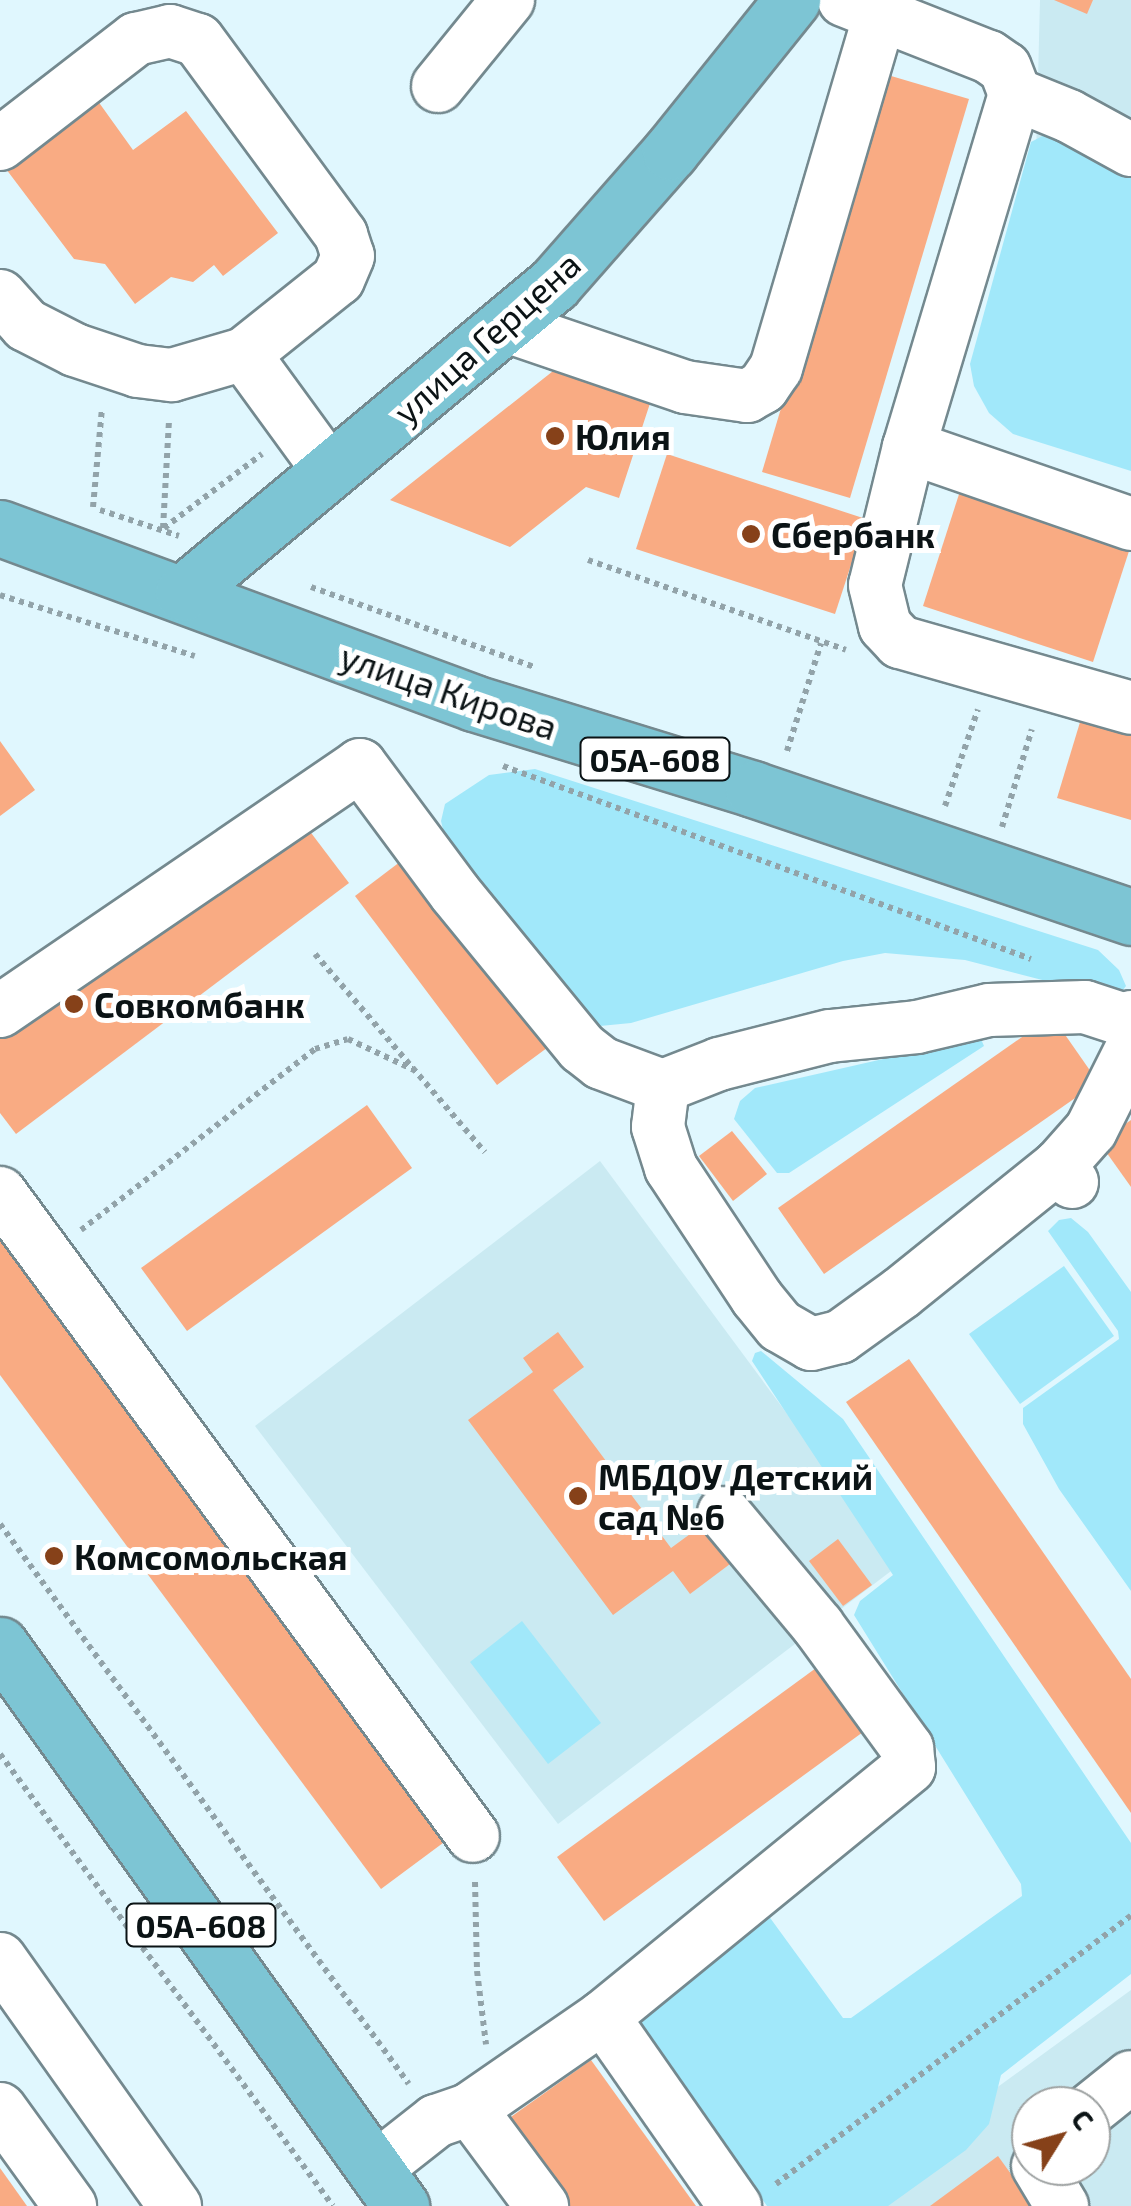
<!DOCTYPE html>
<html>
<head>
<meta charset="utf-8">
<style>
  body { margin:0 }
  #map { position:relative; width:1131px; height:2206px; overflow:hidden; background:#e0f7fe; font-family:"Exo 2",sans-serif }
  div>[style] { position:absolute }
  .built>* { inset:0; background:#caeaf2 }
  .green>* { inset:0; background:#a1e8fa }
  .building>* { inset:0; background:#f9ab83 }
  .path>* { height:6px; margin-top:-3px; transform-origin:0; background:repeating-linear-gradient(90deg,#92a3a9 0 5px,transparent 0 10px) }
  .roads { filter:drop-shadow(2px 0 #74898f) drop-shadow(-2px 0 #74898f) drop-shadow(0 2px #74898f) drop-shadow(0 -2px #74898f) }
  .minor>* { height:52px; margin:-26px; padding:0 26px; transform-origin:26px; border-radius:26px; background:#fff }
  .major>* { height:55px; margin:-27.5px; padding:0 27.5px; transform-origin:27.5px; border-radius:27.5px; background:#7dc5d4 }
  .dots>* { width:28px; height:28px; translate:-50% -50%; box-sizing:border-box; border:5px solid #fff; border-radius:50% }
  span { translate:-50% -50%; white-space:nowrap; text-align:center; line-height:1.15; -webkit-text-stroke:10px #fff; paint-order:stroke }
  .shield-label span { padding:2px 8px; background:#fff; border:2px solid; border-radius:8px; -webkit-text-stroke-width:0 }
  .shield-label { font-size:32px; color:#0b1315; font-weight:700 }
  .street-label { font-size:35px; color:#0b1315 }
  .poi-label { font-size:35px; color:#0b1315; font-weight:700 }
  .left { translate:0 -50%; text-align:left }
  .north { position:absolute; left:1011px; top:2086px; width:100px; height:100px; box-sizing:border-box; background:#fff; border:2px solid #9da1a1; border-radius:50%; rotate:53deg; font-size:28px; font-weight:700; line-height:40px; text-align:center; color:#0b1315 }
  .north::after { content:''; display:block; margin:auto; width:35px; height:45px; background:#864119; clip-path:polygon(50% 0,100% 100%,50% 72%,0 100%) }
</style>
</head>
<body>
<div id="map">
  <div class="built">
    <div style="clip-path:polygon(1040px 0,1131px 0,1131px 325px,1033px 274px)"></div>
    <div style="clip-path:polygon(600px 1161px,899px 1565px,558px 1824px,255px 1426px)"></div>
    <div style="clip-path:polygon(evenodd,1131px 1990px,1131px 2206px,834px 2206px,1131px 1990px,1031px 2106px,1091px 2106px,1091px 2166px,1031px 2166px,1031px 2106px)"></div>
  </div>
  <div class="green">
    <div style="clip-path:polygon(1052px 131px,1131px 168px,1131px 471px,1013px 434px,989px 413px,974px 386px,970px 364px,1031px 142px)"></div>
    <div style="clip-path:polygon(535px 769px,1098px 950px,1119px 970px,1126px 986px,1116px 999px,965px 960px,885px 953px,843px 961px,631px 1023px,600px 1026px,580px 1017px,446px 842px,441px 821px,445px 804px,489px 775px)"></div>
    <div style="clip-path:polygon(980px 1037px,984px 1046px,789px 1173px,777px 1173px,734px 1119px,740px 1101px,755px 1088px)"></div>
    <div style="clip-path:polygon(1071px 1218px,1088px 1232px,1131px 1292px,1131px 1591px,1059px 1489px,1023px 1424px,1023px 1408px,1119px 1339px,1118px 1331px,1048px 1231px,1059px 1220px)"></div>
    <div style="clip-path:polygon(1064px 1266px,1114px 1336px,1020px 1404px,969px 1334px)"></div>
    <div style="clip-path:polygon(761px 1351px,843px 1419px,1131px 1843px,1131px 1974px,1001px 2075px,989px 2124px,966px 2150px,888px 2206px,767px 2206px,637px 2027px,639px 2005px,768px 1915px,843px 2018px,851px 2018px,1022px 1896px,1021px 1884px,854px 1615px,860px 1601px,893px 1575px,752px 1361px,755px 1353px)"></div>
    <div style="clip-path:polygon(522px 1621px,601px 1723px,548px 1764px,470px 1662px)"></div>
  </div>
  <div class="building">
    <div style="clip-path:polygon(1054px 0,1093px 0,1087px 14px)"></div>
    <div style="clip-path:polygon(881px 73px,969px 99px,850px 498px,762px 472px)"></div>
    <div style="clip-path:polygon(95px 97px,133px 150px,186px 111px,278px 233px,223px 276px,214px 265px,193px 282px,171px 277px,135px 304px,105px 264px,74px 259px,3px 165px)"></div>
    <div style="clip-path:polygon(572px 356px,656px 385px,619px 498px,586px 487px,510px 547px,390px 500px)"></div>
    <div style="clip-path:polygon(667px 454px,866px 519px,835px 614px,636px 549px)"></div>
    <div style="clip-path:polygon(961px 488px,1131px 545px,1093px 662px,923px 606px)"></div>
    <div style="clip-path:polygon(1084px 709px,1131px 723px,1131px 820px,1057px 798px)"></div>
    <div style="clip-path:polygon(0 741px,35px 790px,0 816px)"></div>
    <div style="clip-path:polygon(296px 813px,349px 883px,16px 1134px,0 1113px,0 1037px)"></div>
    <div style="clip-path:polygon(413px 852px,555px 1042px,497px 1085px,355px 896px)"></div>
    <div style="clip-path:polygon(1052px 1016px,1098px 1082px,824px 1274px,778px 1208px)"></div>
    <div style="clip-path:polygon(367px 1105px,412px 1168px,187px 1331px,141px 1268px)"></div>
    <div style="clip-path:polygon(1131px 1120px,1131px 1187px,1099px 1142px)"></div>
    <div style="clip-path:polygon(732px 1131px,767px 1174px,733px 1201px,699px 1156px)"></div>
    <div style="clip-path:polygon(0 1238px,447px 1840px,381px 1889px,0 1375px)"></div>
    <div style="clip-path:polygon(558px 1332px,584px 1367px,553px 1390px,671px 1548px,701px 1526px,730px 1564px,690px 1594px,673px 1571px,613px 1615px,468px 1420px,533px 1372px,523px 1358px)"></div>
    <div style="clip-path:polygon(909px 1359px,1131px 1679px,1131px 1813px,846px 1402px)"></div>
    <div style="clip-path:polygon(838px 1539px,872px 1585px,843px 1606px,809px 1561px)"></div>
    <div style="clip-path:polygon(827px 1660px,874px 1724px,604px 1921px,557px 1857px)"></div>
    <div style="clip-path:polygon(591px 2060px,696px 2206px,555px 2206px,498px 2126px)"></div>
    <div style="clip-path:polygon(998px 2156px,1034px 2206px,930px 2206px)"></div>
    <div style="clip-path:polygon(0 2168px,27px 2206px,0 2206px)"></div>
  </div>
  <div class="path">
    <div style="left:93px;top:507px;width:98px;rotate:-84.8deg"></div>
    <div style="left:100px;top:510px;width:83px;rotate:18.2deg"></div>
    <div style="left:163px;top:528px;width:108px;rotate:-86.8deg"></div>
    <div style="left:164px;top:528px;width:123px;rotate:-37.1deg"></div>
    <div style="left:588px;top:560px;width:273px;rotate:19.2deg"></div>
    <div style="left:311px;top:587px;width:238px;rotate:19.7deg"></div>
    <div style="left:0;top:595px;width:204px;rotate:17.4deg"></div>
    <div style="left:787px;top:751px;width:113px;rotate:-72.5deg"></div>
    <div style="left:503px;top:766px;width:562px;rotate:20.08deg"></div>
    <div style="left:945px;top:806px;width:102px;rotate:-71.2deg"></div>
    <div style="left:1002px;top:827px;width:102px;rotate:-73deg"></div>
    <div style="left:315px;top:954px;width:261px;rotate:49.4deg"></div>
    <div style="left:81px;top:1230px;width:296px;rotate:-37.7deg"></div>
    <div style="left:315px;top:1049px;width:34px;rotate:-17deg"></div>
    <div style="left:348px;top:1039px;width:73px;rotate:25.2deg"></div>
    <div style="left:0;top:1524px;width:693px;rotate:53.86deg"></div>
    <div style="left:0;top:1754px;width:561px;rotate:53.62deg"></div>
    <div style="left:475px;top:1882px;width:89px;rotate:88.7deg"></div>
    <div style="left:477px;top:1971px;width:74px;rotate:83deg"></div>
    <div style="left:776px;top:2184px;width:445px;rotate:-37.1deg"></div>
  </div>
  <div class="roads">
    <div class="minor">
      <div style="left:844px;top:0;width:156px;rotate:21.5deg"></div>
      <div style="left:989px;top:57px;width:19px;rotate:35deg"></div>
      <div style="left:1005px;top:68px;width:28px;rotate:69deg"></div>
      <div style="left:1015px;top:94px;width:369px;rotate:106.7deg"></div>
      <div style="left:909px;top:447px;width:235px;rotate:19.1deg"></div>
      <div style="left:438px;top:86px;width:111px;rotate:-50.9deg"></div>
      <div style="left:1015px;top:94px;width:58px;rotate:22.2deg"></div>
      <div style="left:1069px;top:116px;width:71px;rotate:28.7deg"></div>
      <div style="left:0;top:144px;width:172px;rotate:-37.7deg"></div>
      <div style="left:136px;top:39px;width:35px;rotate:-13deg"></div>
      <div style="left:170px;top:31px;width:29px;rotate:18deg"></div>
      <div style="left:198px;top:40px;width:242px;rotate:53.7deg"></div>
      <div style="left:341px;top:235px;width:22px;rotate:72deg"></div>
      <div style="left:348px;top:256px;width:25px;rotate:113deg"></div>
      <div style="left:338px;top:279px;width:120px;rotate:141.4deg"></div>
      <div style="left:244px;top:354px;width:146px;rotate:53.9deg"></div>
      <div style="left:0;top:296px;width:39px;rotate:48deg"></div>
      <div style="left:26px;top:325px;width:55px;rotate:27deg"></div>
      <div style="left:75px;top:350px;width:66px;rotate:18.4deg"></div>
      <div style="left:138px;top:371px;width:34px;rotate:7deg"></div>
      <div style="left:172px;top:375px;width:75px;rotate:-16.3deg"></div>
      <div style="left:506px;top:326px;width:189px;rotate:18.8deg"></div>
      <div style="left:685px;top:387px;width:63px;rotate:8.3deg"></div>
      <div style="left:747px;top:396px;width:18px;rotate:-29deg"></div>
      <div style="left:763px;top:387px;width:23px;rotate:-56deg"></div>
      <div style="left:776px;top:368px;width:369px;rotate:-73.6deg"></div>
      <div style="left:909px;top:447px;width:142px;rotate:103.8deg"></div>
      <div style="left:875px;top:585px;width:42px;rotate:76.3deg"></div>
      <div style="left:885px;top:626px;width:22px;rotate:47deg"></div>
      <div style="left:900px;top:642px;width:240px;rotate:15.9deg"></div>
      <div style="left:0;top:1011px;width:436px;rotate:-34.3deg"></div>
      <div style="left:360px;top:765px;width:159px;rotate:53.4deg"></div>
      <div style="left:455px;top:893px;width:200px;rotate:50.7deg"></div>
      <div style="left:582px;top:1048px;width:24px;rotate:38deg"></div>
      <div style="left:601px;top:1063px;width:66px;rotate:20.4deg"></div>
      <div style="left:663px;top:1086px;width:60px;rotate:-21.4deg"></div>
      <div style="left:719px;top:1064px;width:114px;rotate:-14.2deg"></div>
      <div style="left:830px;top:1036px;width:87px;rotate:-5.9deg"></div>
      <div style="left:917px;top:1027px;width:74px;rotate:-13.3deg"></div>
      <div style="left:989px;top:1010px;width:96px;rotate:-1.8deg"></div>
      <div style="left:1085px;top:1007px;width:45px;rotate:18deg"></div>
      <div style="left:1128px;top:1021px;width:5px;rotate:-53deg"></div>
      <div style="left:663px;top:1086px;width:41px;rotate:97deg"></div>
      <div style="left:658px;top:1127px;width:43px;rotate:72.4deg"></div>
      <div style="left:671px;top:1168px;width:156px;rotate:56.5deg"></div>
      <div style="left:757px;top:1298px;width:36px;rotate:51deg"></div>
      <div style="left:780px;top:1326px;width:36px;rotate:30deg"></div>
      <div style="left:811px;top:1344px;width:30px;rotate:-14deg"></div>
      <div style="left:840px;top:1337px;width:75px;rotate:-35.8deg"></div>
      <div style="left:901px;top:1293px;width:203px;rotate:-38.8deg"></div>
      <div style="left:1072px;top:1182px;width:21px;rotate:-129deg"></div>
      <div style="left:1059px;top:1166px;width:48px;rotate:-48.4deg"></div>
      <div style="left:1091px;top:1130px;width:89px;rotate:-63.4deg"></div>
      <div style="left:0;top:1193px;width:798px;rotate:53.66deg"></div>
      <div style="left:0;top:1959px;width:303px;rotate:54.7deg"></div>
      <div style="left:603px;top:2017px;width:231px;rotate:55.1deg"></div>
      <div style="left:0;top:2109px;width:120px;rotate:54.2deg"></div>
      <div style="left:470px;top:2109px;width:121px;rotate:53.4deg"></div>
      <div style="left:1091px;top:2109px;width:51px;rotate:-38.7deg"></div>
      <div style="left:1038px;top:2166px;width:47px;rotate:59deg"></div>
      <div style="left:375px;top:2169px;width:78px;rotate:-38.2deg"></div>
      <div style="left:436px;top:2121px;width:36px;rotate:-19deg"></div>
      <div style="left:470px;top:2109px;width:162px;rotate:-34.7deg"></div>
      <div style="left:603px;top:2017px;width:395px;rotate:-39.2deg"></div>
      <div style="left:909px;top:1767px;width:19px;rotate:-96deg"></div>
      <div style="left:907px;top:1748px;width:151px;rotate:-126.1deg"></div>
      <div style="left:818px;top:1626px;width:147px;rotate:-129.8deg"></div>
    </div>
    <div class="major">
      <div style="left:0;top:528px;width:505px;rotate:20.26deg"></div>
      <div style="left:474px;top:703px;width:292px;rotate:17.1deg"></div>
      <div style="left:753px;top:789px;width:399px;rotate:18.7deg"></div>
      <div style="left:183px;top:593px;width:483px;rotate:-39.8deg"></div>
      <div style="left:554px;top:284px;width:176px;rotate:-48.7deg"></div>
      <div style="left:670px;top:152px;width:195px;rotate:-51.2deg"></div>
      <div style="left:0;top:1645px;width:690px;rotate:54.44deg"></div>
    </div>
  </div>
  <div class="dots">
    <div style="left:555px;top:436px;background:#864119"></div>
    <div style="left:751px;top:534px;background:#864119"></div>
    <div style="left:74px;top:1004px;background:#864119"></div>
    <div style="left:578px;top:1496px;background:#864119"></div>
    <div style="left:54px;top:1556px;background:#864119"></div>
  </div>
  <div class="shield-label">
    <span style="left:655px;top:759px">05А-608</span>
    <span style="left:201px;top:1925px">05А-608</span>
  </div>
  <div class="street-label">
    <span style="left:486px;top:337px;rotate:-42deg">улица Герцена</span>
    <span style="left:449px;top:691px;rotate:19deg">улица Кирова</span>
  </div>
  <div class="poi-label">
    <span class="left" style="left:575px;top:436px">Юлия</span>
    <span class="left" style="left:771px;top:534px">Сбербанк</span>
    <span class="left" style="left:94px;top:1004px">Совкомбанк</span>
    <span class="left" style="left:598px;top:1496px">МБДОУ Детский<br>сад №6</span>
    <span class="left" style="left:74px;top:1556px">Комсомольская</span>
  </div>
  <div class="north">С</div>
</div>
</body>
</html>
